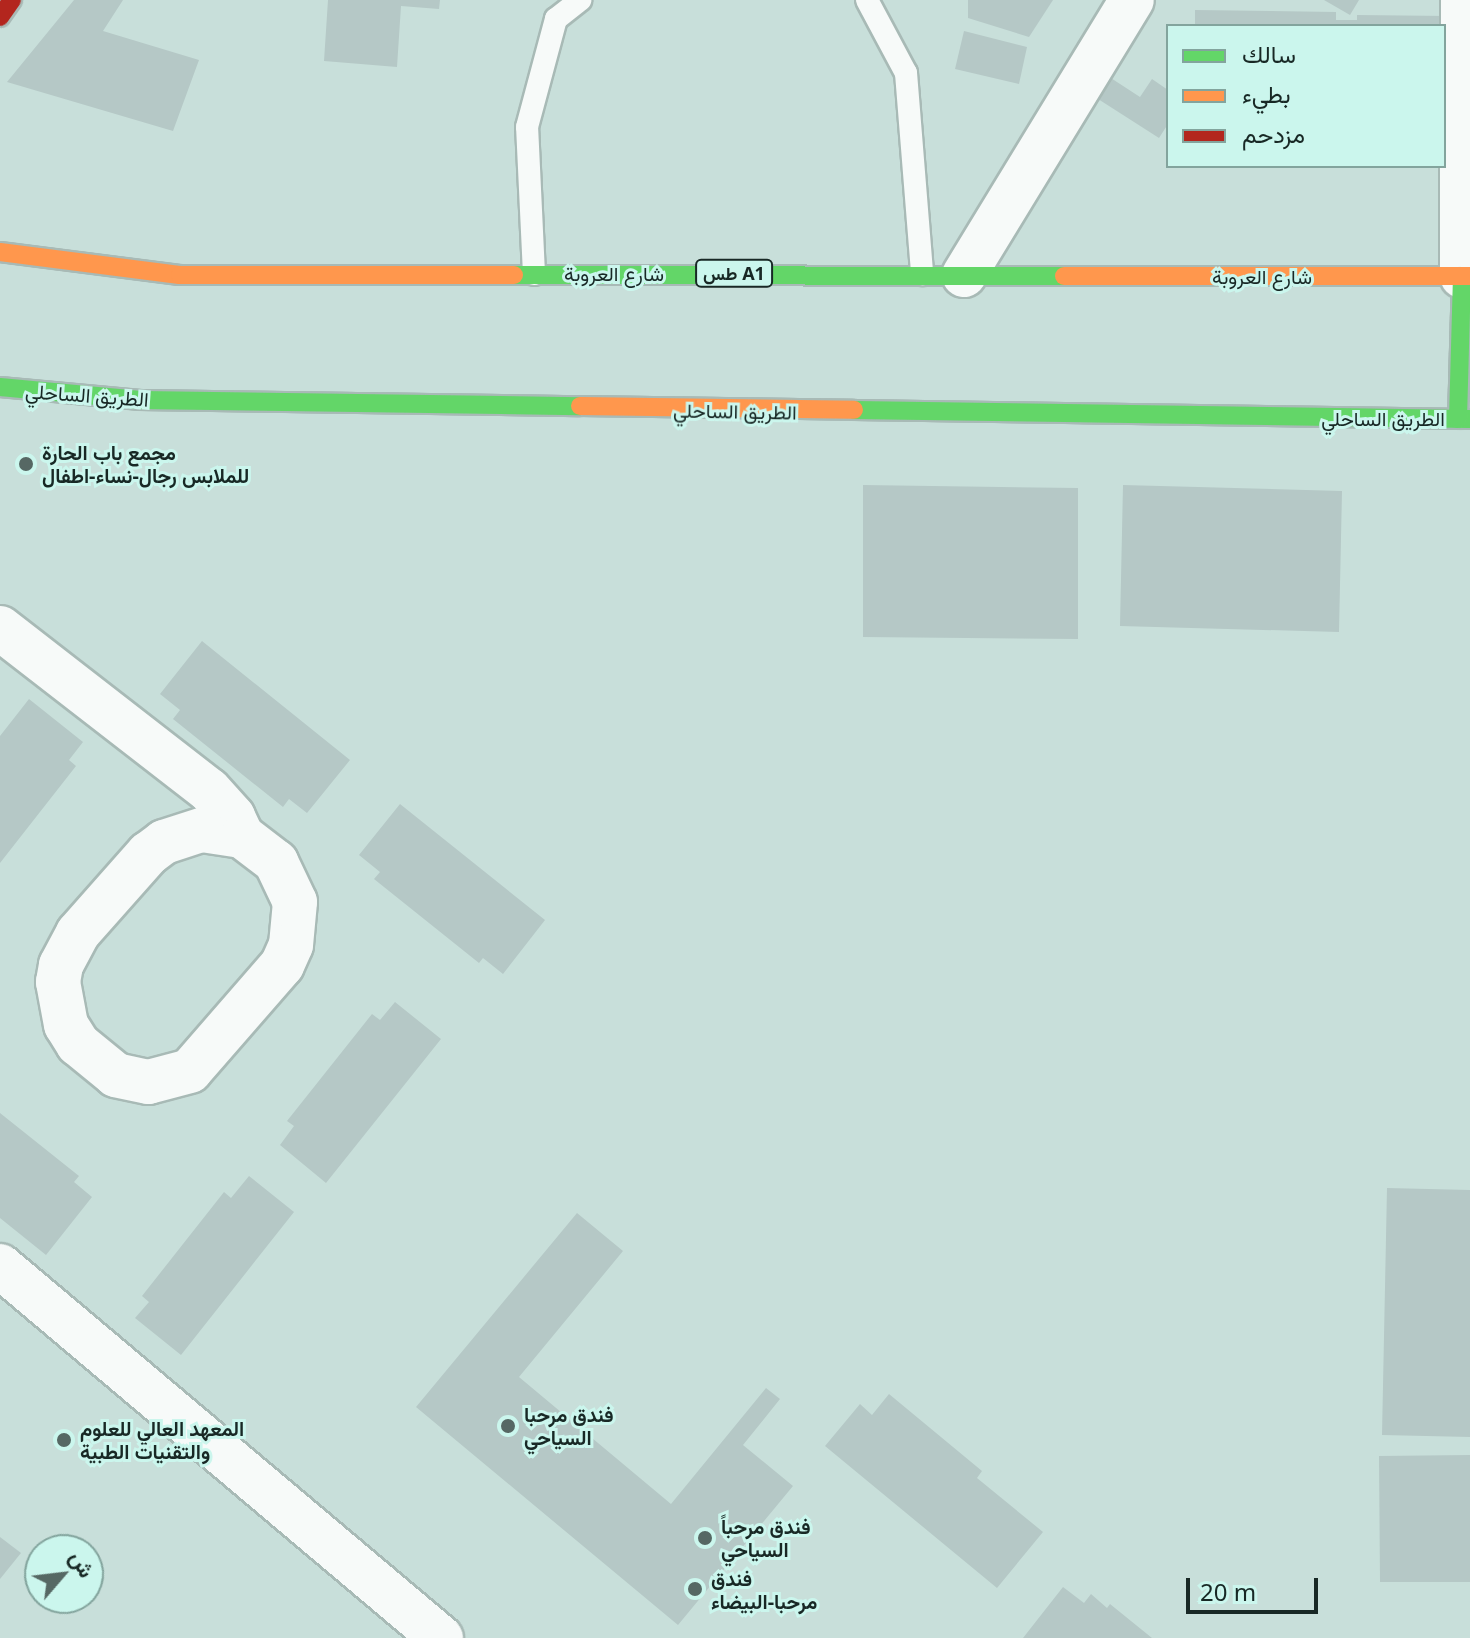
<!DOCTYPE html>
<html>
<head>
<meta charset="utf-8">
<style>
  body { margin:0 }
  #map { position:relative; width:1470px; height:1638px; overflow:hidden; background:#c8dfda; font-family:"Noto Sans",Vazirmatn,sans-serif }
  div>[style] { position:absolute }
  .building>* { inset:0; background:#b5c8c6 }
  .roads { filter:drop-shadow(2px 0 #a8bab6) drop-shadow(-2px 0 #a8bab6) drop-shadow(0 2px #a8bab6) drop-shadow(0 -2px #a8bab6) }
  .lane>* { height:22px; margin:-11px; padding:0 11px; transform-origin:11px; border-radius:11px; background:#f7faf9 }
  .street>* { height:44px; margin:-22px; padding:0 22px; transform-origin:22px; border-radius:22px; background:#f7faf9 }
  .fast>* { height:18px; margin:-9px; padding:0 9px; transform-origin:9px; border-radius:9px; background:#63d668 }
  .slow>* { height:18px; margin:-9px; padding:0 9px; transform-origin:9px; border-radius:9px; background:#ff974d }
  .jam>* { height:18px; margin:-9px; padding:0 9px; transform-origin:9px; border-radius:9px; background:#b3261e }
  .dots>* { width:22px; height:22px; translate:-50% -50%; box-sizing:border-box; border:4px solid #cbf6ed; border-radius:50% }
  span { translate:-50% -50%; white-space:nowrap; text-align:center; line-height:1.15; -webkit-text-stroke:6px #cbf6ed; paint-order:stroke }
  .shield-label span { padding:2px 6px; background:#cbf6ed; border:2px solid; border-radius:6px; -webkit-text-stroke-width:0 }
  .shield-label { font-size:18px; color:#182825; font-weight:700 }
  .street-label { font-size:20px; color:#182825 }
  .poi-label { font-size:20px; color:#182825; font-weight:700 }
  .left { translate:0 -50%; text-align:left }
  .legend { position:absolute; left:1166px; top:24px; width:280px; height:144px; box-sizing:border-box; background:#cbf6ed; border:2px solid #83a49d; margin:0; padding:10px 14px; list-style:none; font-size:24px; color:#182825 }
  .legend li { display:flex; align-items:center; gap:16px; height:40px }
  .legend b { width:40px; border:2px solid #83a49d }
  .north { position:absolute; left:24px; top:1534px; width:80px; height:80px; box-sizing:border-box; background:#cbf6ed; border:2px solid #83a49d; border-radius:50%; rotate:62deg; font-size:22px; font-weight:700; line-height:32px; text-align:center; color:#182825 }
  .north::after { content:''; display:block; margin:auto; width:28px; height:36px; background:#566864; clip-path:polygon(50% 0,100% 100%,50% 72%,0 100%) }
  .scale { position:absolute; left:1186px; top:1578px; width:132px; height:36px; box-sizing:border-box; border:4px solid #182825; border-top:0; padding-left:10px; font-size:24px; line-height:28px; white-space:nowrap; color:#182825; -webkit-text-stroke:6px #cbf6ed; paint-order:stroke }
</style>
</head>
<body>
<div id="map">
  <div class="building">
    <div style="clip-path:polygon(74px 0,123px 0,103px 31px,199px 60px,173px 131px,7px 82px)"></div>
    <div style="clip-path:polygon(328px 0,440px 0,439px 9px,401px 6px,397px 67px,324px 61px)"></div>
    <div style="clip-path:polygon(968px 0,1053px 0,1029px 37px,968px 18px)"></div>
    <div style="clip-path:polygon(1324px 0,1359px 0,1350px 15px)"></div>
    <div style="clip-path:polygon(1195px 10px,1336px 12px,1336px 20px,1357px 20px,1357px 15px,1448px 16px,1444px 26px,1195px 26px)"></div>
    <div style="clip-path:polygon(964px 31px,1027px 47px,1019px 84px,955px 69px)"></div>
    <div style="clip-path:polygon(1097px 69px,1140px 97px,1152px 79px,1168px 90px,1168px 124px,1159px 138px,1084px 90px)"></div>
    <div style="clip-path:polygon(863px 485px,1078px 488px,1078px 639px,863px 637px)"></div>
    <div style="clip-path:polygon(1123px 485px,1342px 491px,1339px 632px,1120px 626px)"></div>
    <div style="clip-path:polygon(202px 641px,350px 760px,307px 813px,289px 799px,283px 807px,173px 719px,180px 710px,160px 694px)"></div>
    <div style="clip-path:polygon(29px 699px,83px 742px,69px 760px,76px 766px,0 863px,0 736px)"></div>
    <div style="clip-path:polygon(400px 804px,545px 920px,503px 974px,483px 958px,479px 963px,374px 879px,380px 872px,359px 855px)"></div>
    <div style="clip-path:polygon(395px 1002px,441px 1039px,326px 1183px,280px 1145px,294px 1126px,287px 1121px,372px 1014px,380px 1020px)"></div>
    <div style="clip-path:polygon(0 1113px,79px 1176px,74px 1182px,92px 1197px,46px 1255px,0 1218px)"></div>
    <div style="clip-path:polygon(249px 1176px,294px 1212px,181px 1355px,135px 1318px,149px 1302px,142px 1296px,224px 1192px,231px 1198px)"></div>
    <div style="clip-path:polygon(1387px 1188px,1470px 1190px,1470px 1437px,1382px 1435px)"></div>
    <div style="clip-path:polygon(577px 1213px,623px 1251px,519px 1377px,671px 1504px,766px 1388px,780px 1399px,743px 1445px,793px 1486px,678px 1625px,416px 1407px)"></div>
    <div style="clip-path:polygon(889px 1394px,982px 1471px,977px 1478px,1043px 1532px,997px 1588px,825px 1446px,860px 1404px,872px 1415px)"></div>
    <div style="clip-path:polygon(1470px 1455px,1470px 1582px,1380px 1582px,1379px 1456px)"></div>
    <div style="clip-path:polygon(0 1537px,21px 1553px,0 1579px)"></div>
    <div style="clip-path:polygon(1063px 1587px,1084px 1603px,1091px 1594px,1107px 1608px,1110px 1604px,1152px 1638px,1023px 1638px)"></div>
  </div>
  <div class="roads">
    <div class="lane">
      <div style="left:867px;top:0;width:83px;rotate:61.9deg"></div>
      <div style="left:906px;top:73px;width:202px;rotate:85.4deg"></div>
      <div style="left:534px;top:274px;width:147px;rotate:-92.7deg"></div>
      <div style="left:527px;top:127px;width:112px;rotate:-75deg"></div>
      <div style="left:556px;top:19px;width:31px;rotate:-38deg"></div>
    </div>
    <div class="street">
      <div style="left:964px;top:275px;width:322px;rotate:-58.6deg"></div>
      <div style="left:1462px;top:276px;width:276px;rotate:-89.8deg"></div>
      <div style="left:0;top:628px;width:264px;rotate:37.8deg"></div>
      <div style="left:209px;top:790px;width:36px;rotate:48deg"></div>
      <div style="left:233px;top:817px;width:21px;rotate:65deg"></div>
      <div style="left:202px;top:830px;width:40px;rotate:8.5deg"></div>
      <div style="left:242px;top:836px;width:43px;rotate:37.4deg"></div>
      <div style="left:276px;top:862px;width:44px;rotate:64.6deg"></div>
      <div style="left:295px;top:902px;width:43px;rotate:95.3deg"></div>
      <div style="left:291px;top:945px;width:22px;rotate:114deg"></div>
      <div style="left:282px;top:965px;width:140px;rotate:131deg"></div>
      <div style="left:190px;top:1071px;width:43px;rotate:165.3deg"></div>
      <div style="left:148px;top:1082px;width:33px;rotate:-168deg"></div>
      <div style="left:116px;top:1075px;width:49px;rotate:-140.8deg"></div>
      <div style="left:78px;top:1044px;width:22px;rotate:-122deg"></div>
      <div style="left:66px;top:1025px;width:44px;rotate:-100.5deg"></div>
      <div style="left:58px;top:982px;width:17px;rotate:-80deg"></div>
      <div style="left:61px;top:965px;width:36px;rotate:-62deg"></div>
      <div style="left:78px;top:933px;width:106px;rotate:-48.5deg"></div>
      <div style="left:148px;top:854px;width:20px;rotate:-37deg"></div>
      <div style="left:164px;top:842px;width:40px;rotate:-18deg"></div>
      <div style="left:0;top:1266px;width:577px;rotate:40.15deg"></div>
    </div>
    <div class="fast">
      <div style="left:514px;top:275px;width:550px;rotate:0.1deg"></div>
      <div style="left:0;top:387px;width:141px;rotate:5.3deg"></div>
      <div style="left:140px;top:400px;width:440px;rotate:0.8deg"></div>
      <div style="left:854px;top:410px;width:616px;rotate:0.84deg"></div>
      <div style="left:1458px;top:419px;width:143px;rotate:-88.4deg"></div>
    </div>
    <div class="slow">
      <div style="left:0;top:252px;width:181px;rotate:7.3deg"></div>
      <div style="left:180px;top:275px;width:334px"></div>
      <div style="left:1064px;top:276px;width:406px"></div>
      <div style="left:580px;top:406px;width:274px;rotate:0.8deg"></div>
    </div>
    <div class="jam">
      <div style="left:0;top:17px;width:21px;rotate:-55deg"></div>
    </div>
  </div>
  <div class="dots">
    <div style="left:26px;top:464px;background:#566864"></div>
    <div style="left:508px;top:1426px;background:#566864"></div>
    <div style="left:64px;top:1440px;background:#566864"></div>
    <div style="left:705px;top:1538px;background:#566864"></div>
    <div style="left:695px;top:1589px;background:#566864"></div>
  </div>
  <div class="shield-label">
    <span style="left:734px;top:273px">طس A1</span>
  </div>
  <div class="street-label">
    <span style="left:614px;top:273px">شارع العروبة</span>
    <span style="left:1262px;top:276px">شارع العروبة</span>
    <span style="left:87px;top:395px;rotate:4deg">الطريق الساحلي</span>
    <span style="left:735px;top:411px;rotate:1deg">الطريق الساحلي</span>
    <span style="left:1383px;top:418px">الطريق الساحلي</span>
  </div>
  <div class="poi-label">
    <span class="left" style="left:42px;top:464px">مجمع باب الحارة<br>للملابس رجال-نساء-اطفال</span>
    <span class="left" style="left:524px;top:1426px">فندق مرحبا<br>السياحي</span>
    <span class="left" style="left:80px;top:1440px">المعهد العالي للعلوم<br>والتقنيات الطبية</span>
    <span class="left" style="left:721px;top:1538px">فندق مرحباً<br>السياحي</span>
    <span class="left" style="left:711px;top:1590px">فندق<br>مرحبا-البيضاء</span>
  </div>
  <ul class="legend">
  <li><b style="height:10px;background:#63d668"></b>سالك</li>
  <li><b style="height:10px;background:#ff974d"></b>بطيء</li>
  <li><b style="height:10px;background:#b3261e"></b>مزدحم</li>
  </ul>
  <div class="north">ش</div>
  <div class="scale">20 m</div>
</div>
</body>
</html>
